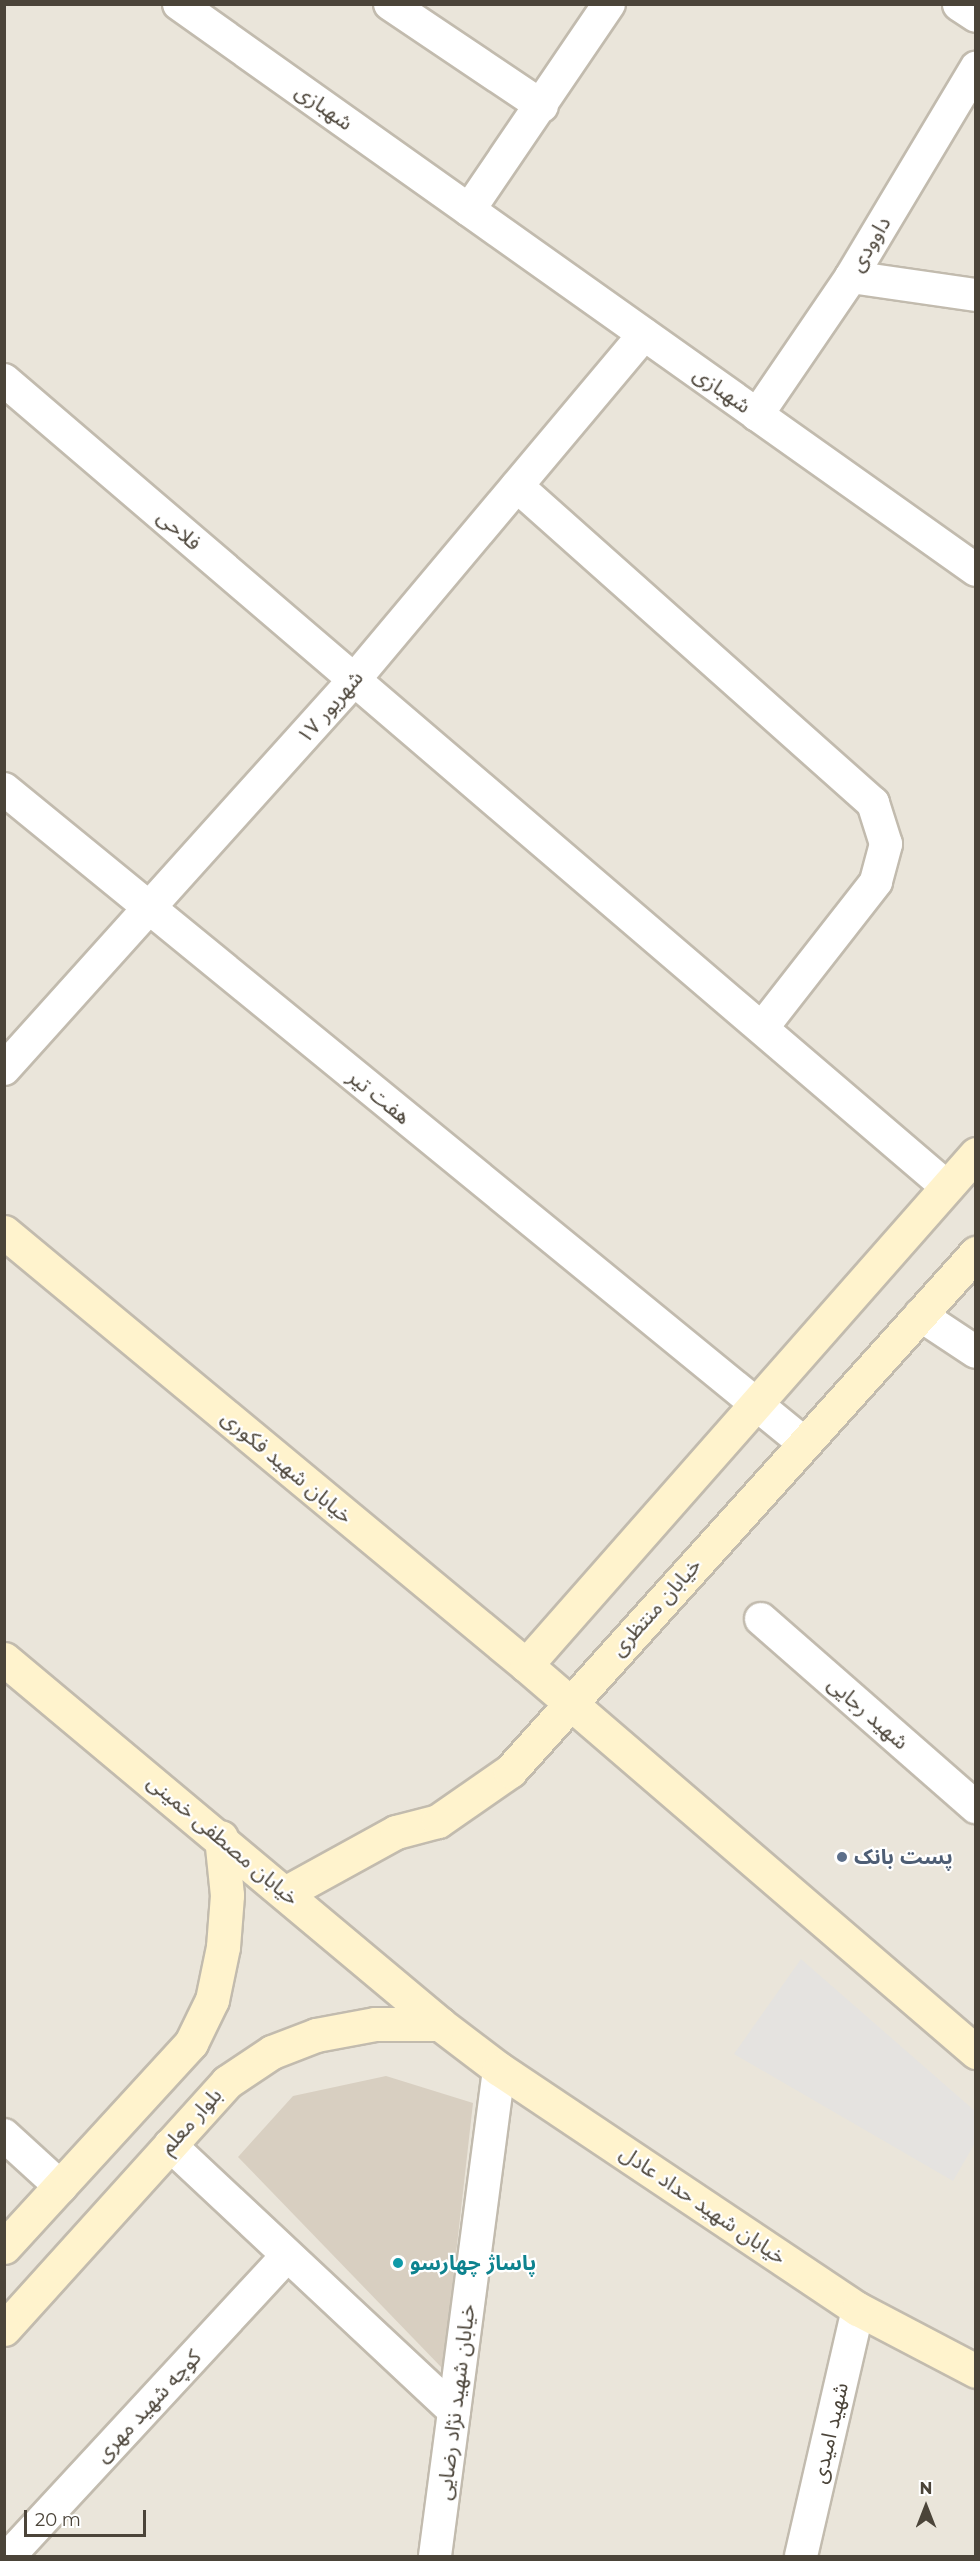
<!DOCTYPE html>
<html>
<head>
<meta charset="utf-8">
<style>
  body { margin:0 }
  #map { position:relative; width:980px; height:2561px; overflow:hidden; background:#f6f3ec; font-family:Montserrat,"Noto Sans Arabic",sans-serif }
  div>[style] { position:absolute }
  .residential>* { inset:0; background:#eae5da }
  .parking>* { inset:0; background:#e5e3e0 }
  .building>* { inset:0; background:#d8cfc1 }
  .roads { filter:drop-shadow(2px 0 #c2bbae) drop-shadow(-2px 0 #c2bbae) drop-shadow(0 2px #c2bbae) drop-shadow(0 -2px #c2bbae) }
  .minor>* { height:32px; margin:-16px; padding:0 16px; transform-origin:16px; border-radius:16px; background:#fff }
  .tertiary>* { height:33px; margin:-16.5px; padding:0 16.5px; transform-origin:16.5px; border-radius:16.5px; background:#fff }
  .secondary>* { height:33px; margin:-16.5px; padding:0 16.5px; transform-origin:16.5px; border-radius:16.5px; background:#fff3cd }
  .dots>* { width:16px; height:16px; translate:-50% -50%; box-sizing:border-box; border:3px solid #fff; border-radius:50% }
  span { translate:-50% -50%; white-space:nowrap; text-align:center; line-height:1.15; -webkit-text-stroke:4.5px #fff; paint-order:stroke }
  .street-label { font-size:21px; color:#4b4439 }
  .service-label { font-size:21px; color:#4e5e75; font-weight:700 }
  .left { translate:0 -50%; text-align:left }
  .culture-label { font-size:21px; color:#0d838f; font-weight:700 }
  .frame { position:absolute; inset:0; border:6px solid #4b4439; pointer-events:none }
  .north { position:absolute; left:896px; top:2477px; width:60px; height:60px; -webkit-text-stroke:4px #fff; paint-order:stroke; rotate:0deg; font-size:16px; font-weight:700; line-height:24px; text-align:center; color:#4b4439 }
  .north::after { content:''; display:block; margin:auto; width:21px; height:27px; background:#4b4439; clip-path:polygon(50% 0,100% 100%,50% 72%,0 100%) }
  .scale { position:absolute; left:24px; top:2510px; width:122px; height:27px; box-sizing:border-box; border:3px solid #4b4439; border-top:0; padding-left:8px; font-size:18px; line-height:21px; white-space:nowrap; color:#4b4439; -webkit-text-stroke:4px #fff; paint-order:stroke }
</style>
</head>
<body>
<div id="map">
  <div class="residential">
    <div style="clip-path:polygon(5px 5px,975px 5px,975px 2556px,5px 2556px)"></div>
  </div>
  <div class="parking">
    <div style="clip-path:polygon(801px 1959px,975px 2111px,975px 2143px,953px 2181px,734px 2054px)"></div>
  </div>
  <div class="building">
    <div style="clip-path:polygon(386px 2076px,473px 2103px,443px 2369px,238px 2157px,293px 2096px)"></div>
  </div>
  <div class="roads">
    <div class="minor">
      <div style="left:179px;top:4px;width:978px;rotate:35.38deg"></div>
      <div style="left:390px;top:4px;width:183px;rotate:33.9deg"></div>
      <div style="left:469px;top:210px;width:249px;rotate:-55.8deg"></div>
      <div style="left:851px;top:277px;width:126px;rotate:8.2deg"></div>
      <div style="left:4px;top:380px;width:1241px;rotate:40.56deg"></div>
      <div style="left:757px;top:415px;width:167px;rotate:-55.7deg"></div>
      <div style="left:851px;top:277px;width:244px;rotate:-59.1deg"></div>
      <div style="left:517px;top:486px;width:477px;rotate:41.7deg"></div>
      <div style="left:873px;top:803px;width:43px;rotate:72.4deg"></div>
      <div style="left:886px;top:844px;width:39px;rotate:105deg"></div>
      <div style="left:876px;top:882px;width:185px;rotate:128deg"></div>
      <div style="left:4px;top:789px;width:1033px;rotate:39.27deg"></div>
      <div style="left:4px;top:1069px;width:523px;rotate:-48.02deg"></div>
      <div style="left:354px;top:680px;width:451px;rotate:-50deg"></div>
      <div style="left:920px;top:1315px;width:67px;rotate:33.5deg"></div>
      <div style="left:761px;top:1619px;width:286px;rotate:41.2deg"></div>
      <div style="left:4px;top:2135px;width:77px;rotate:42.4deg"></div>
      <div style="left:170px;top:2145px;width:389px;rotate:43.1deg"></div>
      <div style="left:9px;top:2556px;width:409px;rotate:-47.2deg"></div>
      <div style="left:435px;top:2556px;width:491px;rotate:-82.5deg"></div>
      <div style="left:801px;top:2556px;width:253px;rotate:-77deg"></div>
    </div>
    <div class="tertiary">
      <div style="left:959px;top:4px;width:20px;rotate:33deg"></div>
    </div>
    <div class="secondary">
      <div style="left:4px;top:1232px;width:678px;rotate:39.68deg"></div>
      <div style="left:526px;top:1665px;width:594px;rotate:40.7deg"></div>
      <div style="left:4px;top:1659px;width:569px;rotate:39.93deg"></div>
      <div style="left:440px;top:2024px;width:74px;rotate:37.3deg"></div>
      <div style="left:499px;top:2069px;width:432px;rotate:33.8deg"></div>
      <div style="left:858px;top:2309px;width:133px;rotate:27.7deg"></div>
      <div style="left:526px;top:1665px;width:681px;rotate:-48.63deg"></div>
      <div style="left:285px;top:1893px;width:127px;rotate:-28.8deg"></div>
      <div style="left:396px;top:1832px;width:43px;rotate:-14.7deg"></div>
      <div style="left:438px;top:1821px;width:88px;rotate:-34.8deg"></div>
      <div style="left:510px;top:1771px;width:697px;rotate:-48.03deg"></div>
      <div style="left:4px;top:2247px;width:277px;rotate:-47.5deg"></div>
      <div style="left:191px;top:2043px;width:48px;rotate:-64deg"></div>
      <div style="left:212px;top:2000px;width:54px;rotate:-78.3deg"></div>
      <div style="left:223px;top:1947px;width:52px;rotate:-85.6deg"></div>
      <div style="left:227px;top:1895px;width:58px;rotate:-95.9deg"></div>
      <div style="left:4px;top:2329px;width:333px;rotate:-47.9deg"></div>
      <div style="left:227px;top:2082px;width:54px;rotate:-33.7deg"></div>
      <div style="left:272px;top:2052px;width:47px;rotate:-21.1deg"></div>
      <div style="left:316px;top:2035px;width:60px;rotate:-10.6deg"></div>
      <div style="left:375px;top:2024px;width:65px"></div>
    </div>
  </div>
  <div class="dots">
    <div style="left:842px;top:1857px;background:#5c6f8a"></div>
    <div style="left:398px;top:2263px;background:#0f9aa8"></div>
  </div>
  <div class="street-label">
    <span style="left:324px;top:107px;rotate:35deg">شهبازی</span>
    <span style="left:870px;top:244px;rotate:-59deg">داوودی</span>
    <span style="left:722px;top:390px;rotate:35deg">شهبازی</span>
    <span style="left:179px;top:530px;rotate:41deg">فلاحی</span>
    <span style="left:330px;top:707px;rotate:-49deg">۱۷ شهریور</span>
    <span style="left:379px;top:1097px;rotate:39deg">هفت تیر</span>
    <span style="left:287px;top:1467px;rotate:40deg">خیابان شهید فکوری</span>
    <span style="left:656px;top:1607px;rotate:-48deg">خیابان منتظری</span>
    <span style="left:868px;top:1713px;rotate:41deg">شهید رجایی</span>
    <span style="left:223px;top:1840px;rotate:40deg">خیابان مصطفی خمینی</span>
    <span style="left:191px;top:2121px;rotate:-48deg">بلوار معلم</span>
    <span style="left:703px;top:2205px;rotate:34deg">خیابان شهید حداد عادل</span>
    <span style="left:456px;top:2402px;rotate:-83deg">خیابان شهید نژاد رضایی</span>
    <span style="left:148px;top:2406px;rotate:-47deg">کوچه شهید مهری</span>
    <span style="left:830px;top:2433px;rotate:-77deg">شهید امیدی</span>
  </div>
  <div class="service-label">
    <span class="left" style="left:854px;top:1857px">پست بانک</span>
  </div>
  <div class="culture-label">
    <span class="left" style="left:410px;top:2263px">پاساژ چهارسو</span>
  </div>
  <div class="frame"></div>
  <div class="north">N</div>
  <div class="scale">20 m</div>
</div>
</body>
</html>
